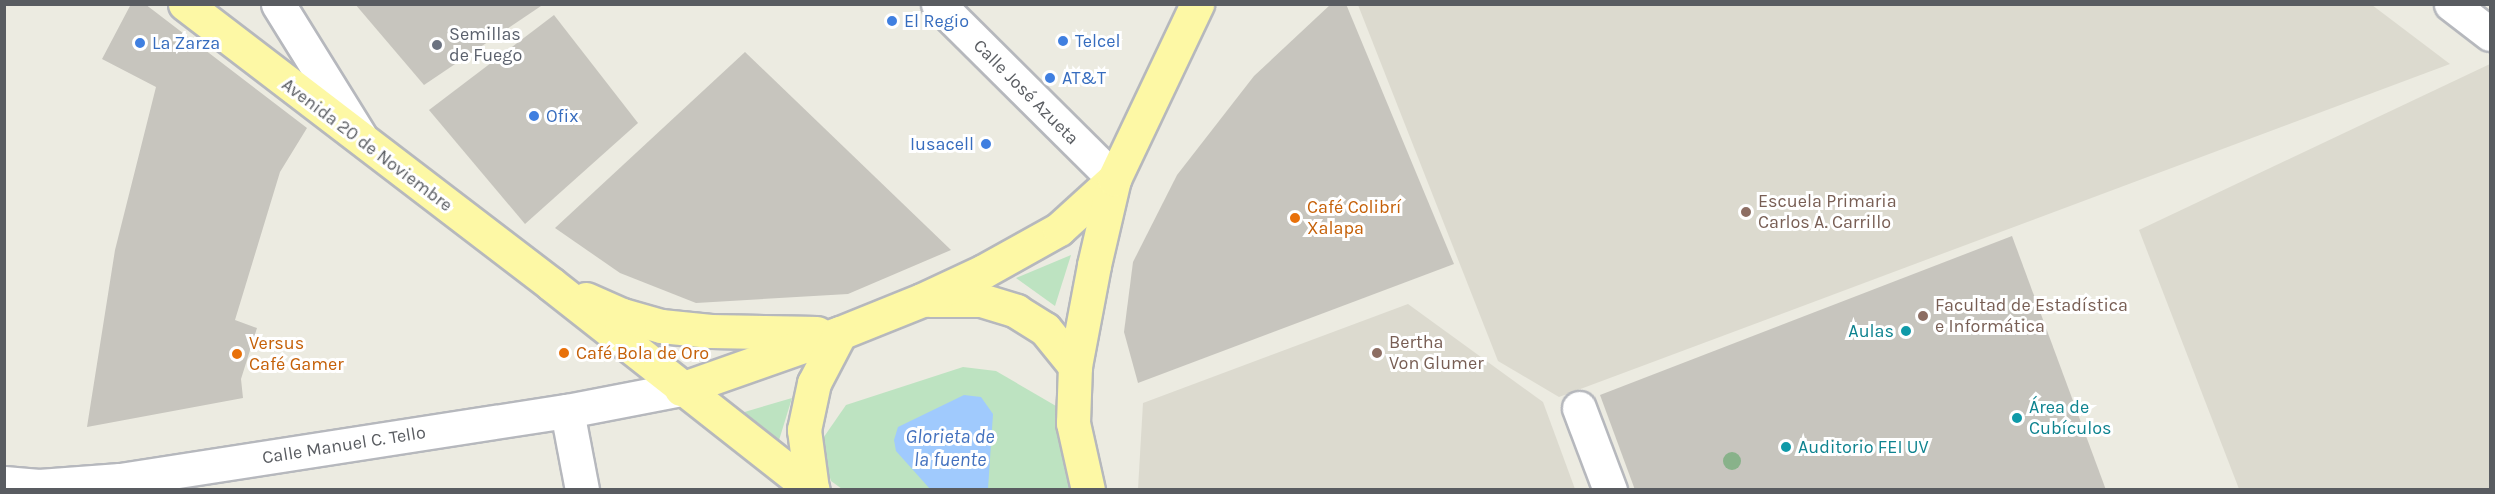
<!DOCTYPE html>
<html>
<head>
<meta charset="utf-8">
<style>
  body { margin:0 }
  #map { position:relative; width:2495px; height:494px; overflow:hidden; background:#ecebe1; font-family:Karla,sans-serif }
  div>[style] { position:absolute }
  .education>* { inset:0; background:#dcdacf }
  .green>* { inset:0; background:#bde3c1 }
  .water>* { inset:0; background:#a0cafd }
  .building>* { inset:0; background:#c7c5be }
  .roads { filter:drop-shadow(2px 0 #b6b8bd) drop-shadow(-2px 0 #b6b8bd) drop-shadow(0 2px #b6b8bd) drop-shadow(0 -2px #b6b8bd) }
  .minor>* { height:33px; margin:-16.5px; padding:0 16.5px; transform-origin:16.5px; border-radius:16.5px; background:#fff }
  .major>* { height:33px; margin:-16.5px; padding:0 16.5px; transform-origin:16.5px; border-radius:16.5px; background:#fdf8a5 }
  .trees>* { width:18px; height:18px; margin:-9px; border-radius:50%; background:#88b28a }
  .dots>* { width:16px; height:16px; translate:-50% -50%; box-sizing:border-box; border:3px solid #fff; border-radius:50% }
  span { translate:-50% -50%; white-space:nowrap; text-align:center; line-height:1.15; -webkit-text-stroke:6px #fff; paint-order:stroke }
  .shop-label { font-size:18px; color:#366cbe }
  .left { translate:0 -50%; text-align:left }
  .right { translate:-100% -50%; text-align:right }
  .worship-label { font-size:18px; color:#5b616d }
  .street-label { font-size:18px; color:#595c61 }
  .education-label { font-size:18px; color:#785e54 }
  .food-label { font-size:18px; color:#c56008 }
  .culture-label { font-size:18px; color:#0d838f }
  .water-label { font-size:20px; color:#4472bf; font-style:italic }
  .frame { position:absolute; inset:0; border:6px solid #595c61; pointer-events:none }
</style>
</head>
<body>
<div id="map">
  <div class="education">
    <div style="clip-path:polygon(1358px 5px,2372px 5px,2450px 64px,1559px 397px,1498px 361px)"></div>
    <div style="clip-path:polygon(2490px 64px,2490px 489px,2239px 489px,2139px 230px)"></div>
    <div style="clip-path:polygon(1408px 304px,1543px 402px,1575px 489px,1138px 489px,1143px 403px)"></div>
  </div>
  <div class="green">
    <div style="clip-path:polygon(1071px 255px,1055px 306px,1016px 278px)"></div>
    <div style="clip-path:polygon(963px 367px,996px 371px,1056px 406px,1070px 489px,842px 489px,831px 481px,819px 444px,846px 405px)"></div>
    <div style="clip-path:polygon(792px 398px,776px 450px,731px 416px)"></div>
  </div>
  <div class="water">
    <div style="clip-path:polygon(964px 395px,981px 397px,993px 414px,988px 489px,930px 489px,896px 451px,894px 440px,898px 427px)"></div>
  </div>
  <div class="building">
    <div style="clip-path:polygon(131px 4px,145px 4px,307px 128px,280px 172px,235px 320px,257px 328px,241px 379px,243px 398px,87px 427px,115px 250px,156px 87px,102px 59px)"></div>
    <div style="clip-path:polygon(355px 4px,544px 4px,424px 85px)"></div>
    <div style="clip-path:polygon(1331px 4px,1346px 4px,1454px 264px,1138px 383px,1124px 332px,1133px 262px,1177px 175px,1254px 76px)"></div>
    <div style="clip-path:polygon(554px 15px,638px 123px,525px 224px,429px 110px)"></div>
    <div style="clip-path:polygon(745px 52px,951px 250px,848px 294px,696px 303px,620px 273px,555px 228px)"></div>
    <div style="clip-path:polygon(2012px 236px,2106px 490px,1635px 490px,1600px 395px)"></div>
  </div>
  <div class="roads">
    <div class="minor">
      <div style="left:278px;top:4px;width:155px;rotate:58.2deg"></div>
      <div style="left:938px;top:4px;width:248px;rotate:44.8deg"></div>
      <div style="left:2451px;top:4px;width:49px;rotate:37.6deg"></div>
      <div style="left:1579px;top:408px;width:88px;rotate:69.3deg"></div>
      <div style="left:567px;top:411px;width:80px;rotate:79.2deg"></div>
      <div style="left:4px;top:483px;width:35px;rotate:5deg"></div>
      <div style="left:39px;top:486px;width:81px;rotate:-4.2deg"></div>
      <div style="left:120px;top:480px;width:452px;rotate:-8.8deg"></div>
      <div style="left:567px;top:411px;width:116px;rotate:-10.9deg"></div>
    </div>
    <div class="major">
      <div style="left:185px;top:4px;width:461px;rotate:37.4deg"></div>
      <div style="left:551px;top:284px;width:333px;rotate:38.2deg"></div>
      <div style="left:586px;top:299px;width:39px;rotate:24deg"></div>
      <div style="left:622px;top:315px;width:41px;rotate:15.8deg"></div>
      <div style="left:661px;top:326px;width:50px;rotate:5.7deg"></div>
      <div style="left:711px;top:331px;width:106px;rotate:1.1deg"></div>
      <div style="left:930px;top:300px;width:51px"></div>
      <div style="left:981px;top:300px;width:37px;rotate:17deg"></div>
      <div style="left:1016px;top:311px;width:34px;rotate:32deg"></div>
      <div style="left:1045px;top:329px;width:48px;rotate:51deg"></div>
      <div style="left:681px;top:389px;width:169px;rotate:-19.4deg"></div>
      <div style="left:840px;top:333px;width:88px;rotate:-21.9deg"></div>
      <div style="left:922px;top:300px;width:68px;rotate:-25.1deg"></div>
      <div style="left:984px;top:271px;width:86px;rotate:-29.2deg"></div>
      <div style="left:1059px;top:229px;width:74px;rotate:-42.3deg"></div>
      <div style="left:812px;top:489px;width:60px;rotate:-97.7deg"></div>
      <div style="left:804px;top:430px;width:48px;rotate:-78deg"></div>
      <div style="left:814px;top:383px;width:56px;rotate:-62.5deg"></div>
      <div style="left:1088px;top:490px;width:69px;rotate:-102.6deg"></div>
      <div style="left:1073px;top:423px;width:57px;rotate:-88deg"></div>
      <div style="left:1075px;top:366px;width:103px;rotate:-79.3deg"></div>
      <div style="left:1094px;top:265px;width:88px;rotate:-76.9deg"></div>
      <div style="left:1114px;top:179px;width:194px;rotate:-64.6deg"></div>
    </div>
  </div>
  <div class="trees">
    <div style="left:1732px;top:461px"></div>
  </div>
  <div class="dots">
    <div style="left:892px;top:21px;background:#3f7fe0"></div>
    <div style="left:1063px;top:41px;background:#3f7fe0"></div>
    <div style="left:140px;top:43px;background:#3f7fe0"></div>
    <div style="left:437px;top:45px;background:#6b7280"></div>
    <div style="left:1050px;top:78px;background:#3f7fe0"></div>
    <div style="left:534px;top:116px;background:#3f7fe0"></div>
    <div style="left:986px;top:144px;background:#3f7fe0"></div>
    <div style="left:1746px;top:212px;background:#8d6e63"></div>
    <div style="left:1295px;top:218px;background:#e8710a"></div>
    <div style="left:1923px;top:316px;background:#8d6e63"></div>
    <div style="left:1906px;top:331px;background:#0f9aa8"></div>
    <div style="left:564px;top:353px;background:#e8710a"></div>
    <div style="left:1377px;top:353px;background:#8d6e63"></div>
    <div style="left:237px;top:354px;background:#e8710a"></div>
    <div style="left:2017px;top:418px;background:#0f9aa8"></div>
    <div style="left:1786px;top:447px;background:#0f9aa8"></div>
  </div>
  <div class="shop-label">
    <span class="left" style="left:904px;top:21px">El Regio</span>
    <span class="left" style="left:1075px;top:41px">Telcel</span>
    <span class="left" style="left:152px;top:43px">La Zarza</span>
    <span class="left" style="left:1062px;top:78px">AT&amp;T</span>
    <span class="left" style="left:546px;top:116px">Ofix</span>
    <span class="right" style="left:974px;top:144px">Iusacell</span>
  </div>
  <div class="worship-label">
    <span class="left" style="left:449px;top:45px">Semillas<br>de Fuego</span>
  </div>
  <div class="street-label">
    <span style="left:1026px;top:92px;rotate:45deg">Calle José Azueta</span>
    <span style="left:367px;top:145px;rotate:37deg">Avenida 20 de Noviembre</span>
    <span style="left:344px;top:445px;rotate:-9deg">Calle Manuel C. Tello</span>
  </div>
  <div class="education-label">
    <span class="left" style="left:1758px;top:212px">Escuela Primaria<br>Carlos A. Carrillo</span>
    <span class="left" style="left:1935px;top:316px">Facultad de Estadística<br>e Informática</span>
    <span class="left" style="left:1389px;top:353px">Bertha<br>Von Glumer</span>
  </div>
  <div class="food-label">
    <span class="left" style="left:1307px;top:218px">Café Colibrí<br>Xalapa</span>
    <span class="left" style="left:249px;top:354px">Versus<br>Café Gamer</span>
    <span class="left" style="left:576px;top:353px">Café Bola de Oro</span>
  </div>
  <div class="culture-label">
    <span class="right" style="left:1894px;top:331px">Aulas</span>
    <span class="left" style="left:2029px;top:418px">Área de<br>Cubículos</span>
    <span class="left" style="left:1798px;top:447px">Auditorio FEI UV</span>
  </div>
  <div class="water-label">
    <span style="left:950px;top:448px">Glorieta de<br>la fuente</span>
  </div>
  <div class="frame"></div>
</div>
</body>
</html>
